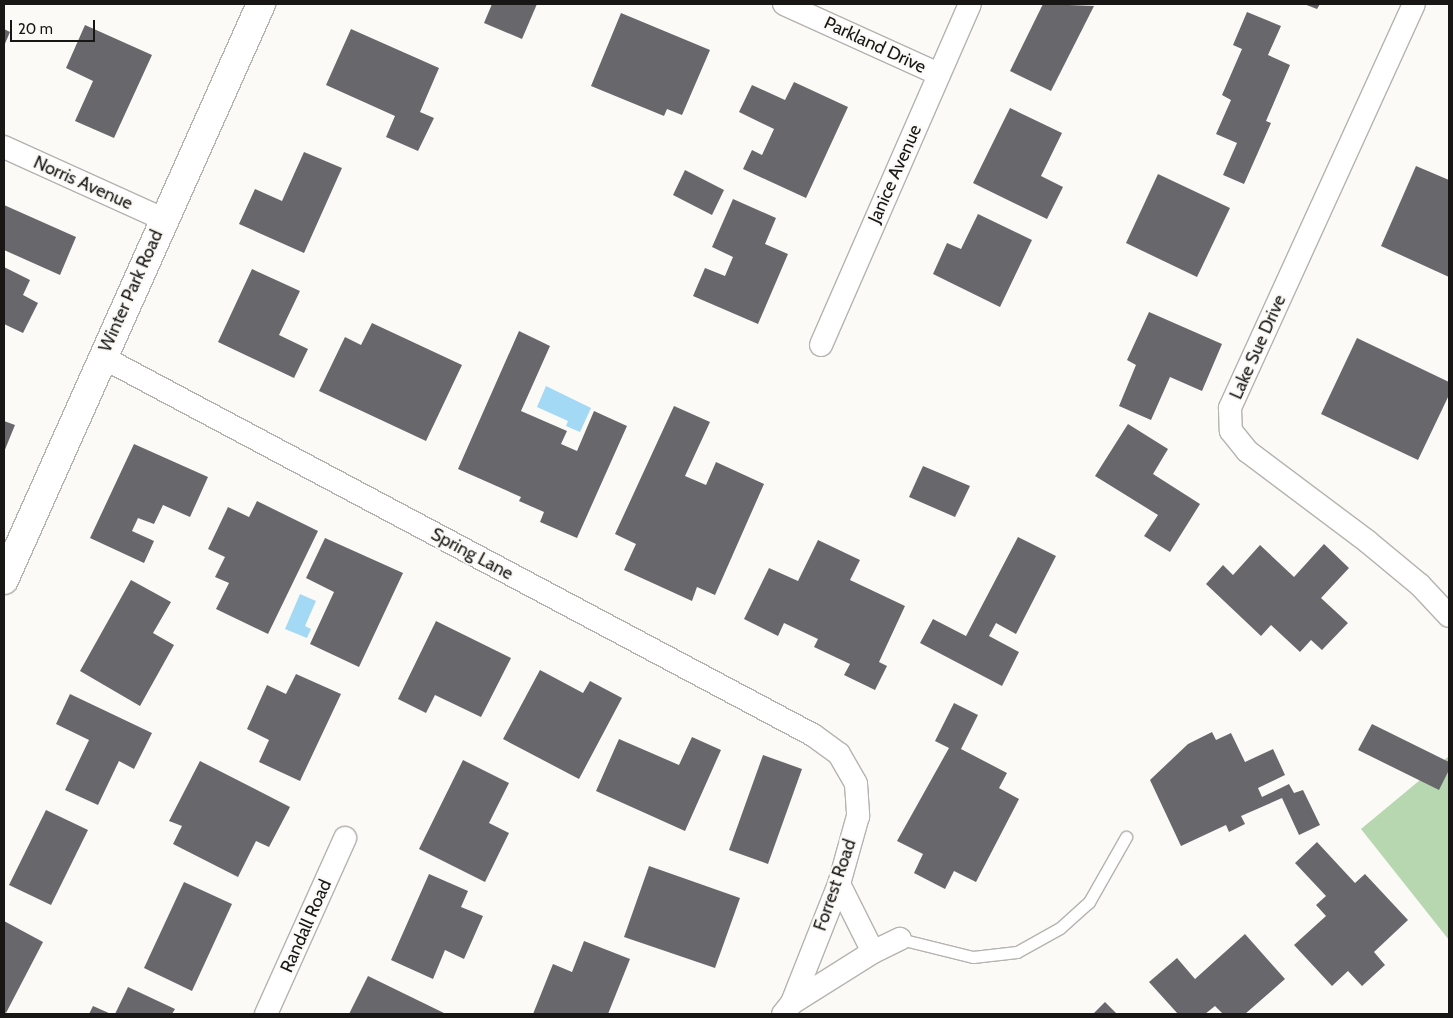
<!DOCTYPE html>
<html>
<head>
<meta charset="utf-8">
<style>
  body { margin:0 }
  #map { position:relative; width:1453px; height:1018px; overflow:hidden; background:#fcfaf6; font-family:Cabin,sans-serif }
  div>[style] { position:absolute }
  .green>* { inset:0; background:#b7d7b0 }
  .water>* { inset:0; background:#a3d9f4 }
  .building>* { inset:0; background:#68686c }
  .roads { filter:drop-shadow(1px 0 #b5b3b0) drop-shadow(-1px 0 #b5b3b0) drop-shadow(0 1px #b5b3b0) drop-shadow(0 -1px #b5b3b0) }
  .service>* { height:11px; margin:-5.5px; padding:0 5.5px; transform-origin:5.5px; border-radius:5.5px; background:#fff }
  .minor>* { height:22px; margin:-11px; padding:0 11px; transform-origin:11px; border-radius:11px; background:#fff }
  .tertiary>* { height:28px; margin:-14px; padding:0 14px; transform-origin:14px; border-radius:14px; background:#fff }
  span { translate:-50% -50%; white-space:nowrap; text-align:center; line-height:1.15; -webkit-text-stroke:4.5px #fcfaf6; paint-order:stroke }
  .street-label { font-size:18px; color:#181716 }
  .frame { position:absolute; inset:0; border:5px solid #181716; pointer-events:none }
  .scale { position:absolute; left:10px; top:20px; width:85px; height:22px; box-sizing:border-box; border:2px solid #181716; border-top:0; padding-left:6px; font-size:15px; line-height:18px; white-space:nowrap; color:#181716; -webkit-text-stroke:4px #fcfaf6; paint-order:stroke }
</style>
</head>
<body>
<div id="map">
  <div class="green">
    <div style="clip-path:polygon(1449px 756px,1449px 940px,1361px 829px)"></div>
  </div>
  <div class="water">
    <div style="clip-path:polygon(546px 386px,591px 408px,580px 432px,566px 426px,568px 421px,537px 407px)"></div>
    <div style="clip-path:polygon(300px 594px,316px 601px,305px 626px,311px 629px,307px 638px,285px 629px)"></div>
  </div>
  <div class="building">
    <div style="clip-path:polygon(492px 4px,537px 4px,522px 39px,484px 23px)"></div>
    <div style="clip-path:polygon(1043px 4px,1094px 6px,1051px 91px,1010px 71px)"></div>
    <div style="clip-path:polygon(1304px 4px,1320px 4px,1317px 9px)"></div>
    <div style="clip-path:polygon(1247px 12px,1281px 26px,1268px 55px,1290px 65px,1266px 121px,1271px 123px,1244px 184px,1223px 175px,1237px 143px,1216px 134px,1231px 100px,1222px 95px,1242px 49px,1233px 45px)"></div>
    <div style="clip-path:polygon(621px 13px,710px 50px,682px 115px,667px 109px,664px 116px,591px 86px)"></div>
    <div style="clip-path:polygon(85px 25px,152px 55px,114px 138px,75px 121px,93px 81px,66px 68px)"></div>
    <div style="clip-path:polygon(4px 29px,10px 32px,4px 46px)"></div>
    <div style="clip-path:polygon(351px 29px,439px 68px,420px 112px,434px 118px,418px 151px,386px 137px,395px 116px,326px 85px)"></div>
    <div style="clip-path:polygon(794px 82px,848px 107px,806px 198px,743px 169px,752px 150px,762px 155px,774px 129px,739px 112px,752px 85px,785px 100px)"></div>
    <div style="clip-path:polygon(1010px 108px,1062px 133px,1041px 176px,1063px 187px,1047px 219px,973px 183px)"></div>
    <div style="clip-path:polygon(304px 152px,342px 168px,304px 253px,239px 224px,255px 189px,282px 201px)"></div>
    <div style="clip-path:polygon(1416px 166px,1449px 180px,1449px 277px,1381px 246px)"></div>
    <div style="clip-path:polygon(685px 170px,724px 190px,712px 215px,673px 195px)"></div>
    <div style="clip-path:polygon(1158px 174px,1230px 208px,1197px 277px,1126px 243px)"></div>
    <div style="clip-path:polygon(733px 199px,776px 218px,765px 244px,788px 254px,758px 324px,693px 296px,705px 268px,725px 276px,733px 257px,712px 247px)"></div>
    <div style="clip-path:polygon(4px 205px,76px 237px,60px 275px,4px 250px)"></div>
    <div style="clip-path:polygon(978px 214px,1032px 240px,1000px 307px,933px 274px,947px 243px,961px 249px)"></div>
    <div style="clip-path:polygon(4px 267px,30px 280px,23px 295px,38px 303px,23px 333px,4px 324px)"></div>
    <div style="clip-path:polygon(252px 269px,300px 291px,279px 335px,308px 349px,294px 378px,218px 342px)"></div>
    <div style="clip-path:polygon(1149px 312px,1222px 344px,1202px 391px,1170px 377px,1151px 420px,1119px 406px,1136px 365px,1127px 360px)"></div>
    <div style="clip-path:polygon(372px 323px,462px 365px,426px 441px,319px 391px,345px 337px,361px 345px)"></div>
    <div style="clip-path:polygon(519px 331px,550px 346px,521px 411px,567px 431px,561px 444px,577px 451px,594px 411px,627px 426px,577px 538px,540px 522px,544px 512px,519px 501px,521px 497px,458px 469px)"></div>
    <div style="clip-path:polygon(1357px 338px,1449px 382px,1449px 395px,1418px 460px,1321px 414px)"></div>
    <div style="clip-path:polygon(674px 406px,710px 422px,685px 476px,706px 485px,716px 462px,764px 484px,715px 595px,697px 587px,692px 601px,624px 570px,636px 544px,615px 534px)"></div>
    <div style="clip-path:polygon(4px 421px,15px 425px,4px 452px)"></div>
    <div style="clip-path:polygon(1128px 424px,1168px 449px,1153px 474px,1200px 504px,1170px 552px,1144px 536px,1158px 515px,1095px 476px)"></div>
    <div style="clip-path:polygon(134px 444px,208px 477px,190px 517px,163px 505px,154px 524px,138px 518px,132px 531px,154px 541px,144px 563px,90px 538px)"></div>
    <div style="clip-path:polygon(923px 466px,970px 486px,955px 517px,909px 497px)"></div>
    <div style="clip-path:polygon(257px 501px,318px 531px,268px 634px,216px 609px,229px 583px,215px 577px,225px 557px,208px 549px,228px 507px,249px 517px)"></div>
    <div style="clip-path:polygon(1018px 537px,1056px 556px,1016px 634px,996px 623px,989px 636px,1019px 652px,1002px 686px,920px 643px,933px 619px,966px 636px)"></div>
    <div style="clip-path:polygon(325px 538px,403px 573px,359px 667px,310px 644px,334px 592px,306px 578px)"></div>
    <div style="clip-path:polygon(818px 540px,860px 560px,850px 580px,905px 606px,879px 662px,887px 666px,875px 690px,844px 675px,850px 664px,814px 647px,818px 639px,784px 623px,778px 636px,744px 619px,769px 568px,798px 581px)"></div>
    <div style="clip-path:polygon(1324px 544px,1349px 568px,1321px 598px,1348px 623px,1322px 650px,1311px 640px,1300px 652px,1271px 625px,1261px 636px,1206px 584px,1223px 565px,1233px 575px,1260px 545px,1294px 577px)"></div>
    <div style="clip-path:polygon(131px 580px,171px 602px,153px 633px,174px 645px,140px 706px,80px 671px)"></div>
    <div style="clip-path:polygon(436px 621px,511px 658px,481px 717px,435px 695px,426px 713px,398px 699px)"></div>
    <div style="clip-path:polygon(540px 670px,583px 693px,590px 681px,622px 698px,579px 779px,503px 739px)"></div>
    <div style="clip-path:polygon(296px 674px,341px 694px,300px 781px,259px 762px,269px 740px,247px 729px,267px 685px,286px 694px)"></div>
    <div style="clip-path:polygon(70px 694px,152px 733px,134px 769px,119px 761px,98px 805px,65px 790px,89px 740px,56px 724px)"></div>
    <div style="clip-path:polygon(954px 703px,978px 715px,961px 749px,1007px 773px,999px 788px,1019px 799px,976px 882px,954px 871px,945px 889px,914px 873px,923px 854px,897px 841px,949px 748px,935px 741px)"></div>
    <div style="clip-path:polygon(1372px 724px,1449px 762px,1449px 770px,1439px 790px,1358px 750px)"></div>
    <div style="clip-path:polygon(1212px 732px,1216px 740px,1231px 733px,1245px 762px,1273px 749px,1285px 775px,1258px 788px,1262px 797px,1289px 784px,1294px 793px,1303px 790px,1320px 825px,1299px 835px,1282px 798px,1241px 816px,1245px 824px,1229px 832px,1226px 825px,1181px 846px,1150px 780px,1188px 744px)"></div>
    <div style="clip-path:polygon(692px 737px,721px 750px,685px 831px,596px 791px,619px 739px,679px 765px)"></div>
    <div style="clip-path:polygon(763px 755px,802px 769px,768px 864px,729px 850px)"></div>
    <div style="clip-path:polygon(463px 760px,509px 783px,489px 823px,509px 833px,485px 882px,419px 849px)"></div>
    <div style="clip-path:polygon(200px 761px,290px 807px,269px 847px,256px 841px,238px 877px,173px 844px,182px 826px,169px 821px)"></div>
    <div style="clip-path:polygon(46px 810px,88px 830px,51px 905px,9px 885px)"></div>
    <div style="clip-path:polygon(1317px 842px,1355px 883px,1365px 874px,1408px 920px,1374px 952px,1385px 965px,1362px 986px,1348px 971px,1332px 986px,1294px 945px,1326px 916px,1316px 905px,1326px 896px,1295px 863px)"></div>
    <div style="clip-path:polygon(649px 866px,740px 898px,715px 968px,624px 937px)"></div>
    <div style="clip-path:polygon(429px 874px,468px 891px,461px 907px,483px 916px,464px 959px,445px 950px,433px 979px,391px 960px)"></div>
    <div style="clip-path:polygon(184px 882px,232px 904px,192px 991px,144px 968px)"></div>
    <div style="clip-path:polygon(4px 921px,43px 942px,6px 1013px,4px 1012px)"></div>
    <div style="clip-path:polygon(1245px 934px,1285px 979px,1245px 1014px,1223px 1014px,1215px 1006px,1205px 1014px,1178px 1014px,1149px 982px,1177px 958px,1195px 979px)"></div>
    <div style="clip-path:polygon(584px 941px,630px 959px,608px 1014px,533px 1014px,553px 964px,572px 972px)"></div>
    <div style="clip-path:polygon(368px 976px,446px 1014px,349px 1014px)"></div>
    <div style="clip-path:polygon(128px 987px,175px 1009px,172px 1014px,115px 1014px)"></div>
    <div style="clip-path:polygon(1105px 1002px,1117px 1014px,1093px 1014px)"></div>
    <div style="clip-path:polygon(93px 1006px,111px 1014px,89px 1014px)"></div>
  </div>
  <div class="roads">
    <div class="service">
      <div style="left:900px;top:939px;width:75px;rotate:13.9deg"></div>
      <div style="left:973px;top:957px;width:44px;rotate:-6.5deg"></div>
      <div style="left:1017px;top:952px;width:49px;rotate:-29.2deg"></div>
      <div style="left:1060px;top:928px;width:39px;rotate:-42deg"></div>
      <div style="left:1089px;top:902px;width:75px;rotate:-60.4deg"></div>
    </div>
    <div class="minor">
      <div style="left:784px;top:4px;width:169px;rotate:24.4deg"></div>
      <div style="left:1414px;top:4px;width:444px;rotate:114.5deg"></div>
      <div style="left:1230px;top:408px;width:23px;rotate:88deg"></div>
      <div style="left:1231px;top:431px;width:26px;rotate:51deg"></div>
      <div style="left:1247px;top:451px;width:151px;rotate:36.9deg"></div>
      <div style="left:1368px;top:542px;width:67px;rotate:39.6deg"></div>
      <div style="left:1420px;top:585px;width:42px;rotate:46.9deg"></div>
      <div style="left:4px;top:147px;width:175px;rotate:24.4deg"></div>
      <div style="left:821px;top:345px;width:372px;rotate:-66.4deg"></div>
      <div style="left:102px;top:357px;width:805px;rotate:28deg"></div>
      <div style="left:813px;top:735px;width:32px;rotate:36deg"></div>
      <div style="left:839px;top:754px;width:34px;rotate:60deg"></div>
      <div style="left:856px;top:784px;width:32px;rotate:86deg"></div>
      <div style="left:858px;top:816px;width:71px;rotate:105.6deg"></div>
      <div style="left:839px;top:884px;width:128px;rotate:111.6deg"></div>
      <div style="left:792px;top:1003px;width:14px;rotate:129deg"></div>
      <div style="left:839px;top:884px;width:76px;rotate:63.4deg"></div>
      <div style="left:792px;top:1003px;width:96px;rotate:-32.2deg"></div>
      <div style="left:873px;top:952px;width:30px;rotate:-26deg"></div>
      <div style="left:266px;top:1014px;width:193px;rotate:-65.8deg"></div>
    </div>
    <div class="tertiary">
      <div style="left:4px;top:580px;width:631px;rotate:-65.95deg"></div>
    </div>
  </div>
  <div class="street-label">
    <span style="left:875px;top:45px;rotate:25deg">Parkland Drive</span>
    <span style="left:895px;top:174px;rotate:-66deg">Janice Avenue</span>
    <span style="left:83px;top:183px;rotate:24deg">Norris Avenue</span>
    <span style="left:131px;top:291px;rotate:-66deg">Winter Park Road</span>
    <span style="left:1258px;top:347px;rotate:-66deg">Lake Sue Drive</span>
    <span style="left:472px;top:554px;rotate:28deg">Spring Lane</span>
    <span style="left:835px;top:885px;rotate:-71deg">Forrest Road</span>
    <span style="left:306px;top:926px;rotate:-66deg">Randall Road</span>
  </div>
  <div class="frame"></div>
  <div class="scale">20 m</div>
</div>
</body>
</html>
